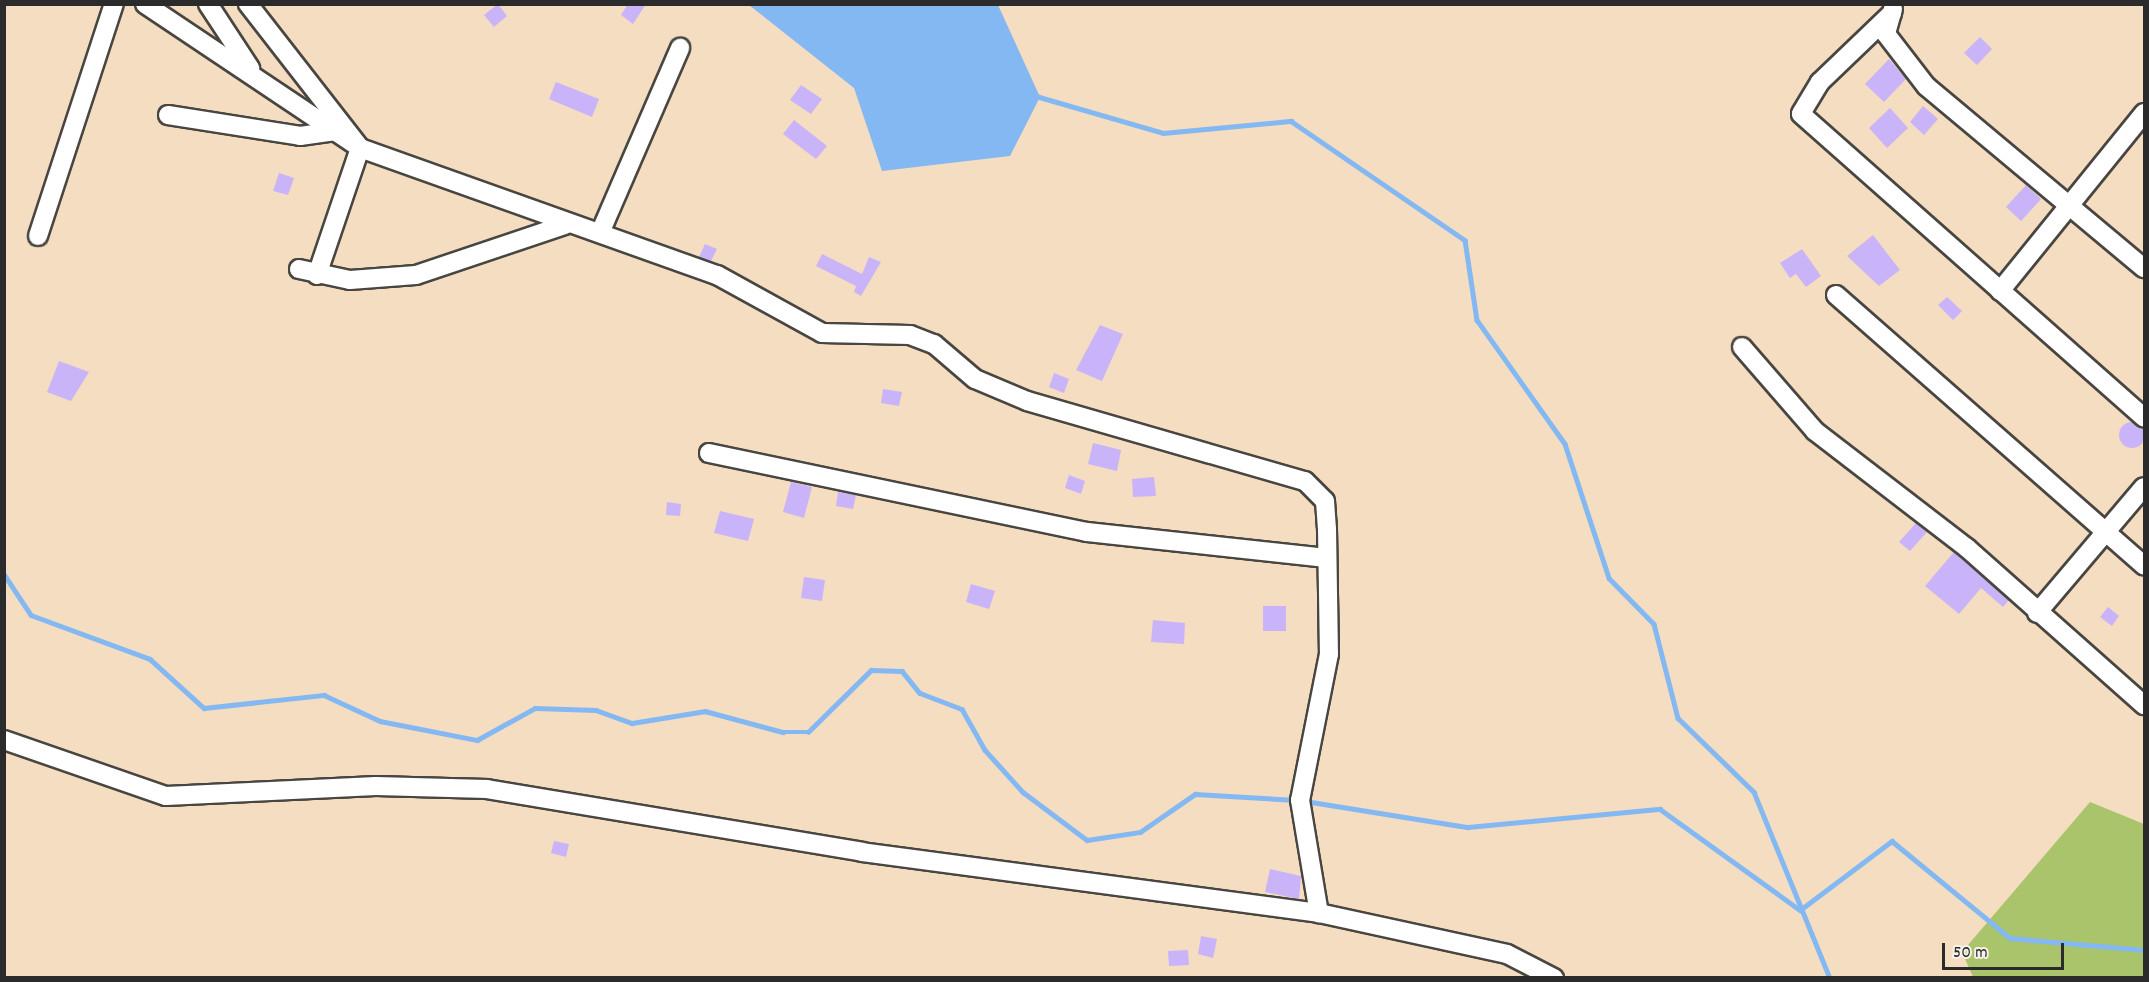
<!DOCTYPE html>
<html>
<head>
<meta charset="utf-8">
<style>
  body { margin:0 }
  #map { position:relative; width:2149px; height:982px; overflow:hidden; background:#f4ddc0; font-family:Dekko,sans-serif }
  div>[style] { position:absolute }
  .green>* { inset:0; background:#a9c46a }
  .water>* { inset:0; background:#84b8f2 }
  .stream>* { height:4.5px; margin:-2.25px; padding:0 2.25px; transform-origin:2.25px; border-radius:2.25px; background:#84b8f2 }
  .building>* { inset:0; background:#cab4f9 }
  .round { border-radius:50% }
  .roads { filter:drop-shadow(2px 0 #494641) drop-shadow(-2px 0 #494641) drop-shadow(0 2px #494641) drop-shadow(0 -2px #494641) }
  .street>* { height:18px; margin:-9px; padding:0 9px; transform-origin:9px; border-radius:9px; background:#fff }
  span { translate:-50% -50%; white-space:nowrap; text-align:center; line-height:1.15; -webkit-text-stroke:6px #f7f3e8; paint-order:stroke }
  .frame { position:absolute; inset:0; border:6px solid #2b2b2b; pointer-events:none }
  .scale { position:absolute; left:1942px; top:943px; width:122px; height:27px; box-sizing:border-box; border:3px solid #2b2b2b; border-top:0; padding-left:8px; font-size:18px; line-height:21px; white-space:nowrap; color:#2b2b2b; -webkit-text-stroke:4px #f7f3e8; paint-order:stroke }
</style>
</head>
<body>
<div id="map">
  <div class="green">
    <div style="clip-path:polygon(2090px 802px,2144px 824px,2144px 977px,1973px 977px,1962px 952px)"></div>
  </div>
  <div class="water">
    <div style="clip-path:polygon(749px 5px,998px 5px,1040px 97px,1010px 156px,882px 171px,854px 88px)"></div>
  </div>
  <div class="stream">
    <div style="left:1036px;top:96px;width:132px;rotate:16.2deg"></div>
    <div style="left:1163px;top:133px;width:129px;rotate:-5.4deg"></div>
    <div style="left:1291px;top:121px;width:211px;rotate:34.4deg"></div>
    <div style="left:1465px;top:240px;width:81px;rotate:81.5deg"></div>
    <div style="left:1477px;top:320px;width:152px;rotate:54.6deg"></div>
    <div style="left:1565px;top:444px;width:141px;rotate:71.8deg"></div>
    <div style="left:1609px;top:578px;width:64px;rotate:45.6deg"></div>
    <div style="left:1654px;top:624px;width:97px;rotate:75.7deg"></div>
    <div style="left:1678px;top:718px;width:106px;rotate:44.2deg"></div>
    <div style="left:1754px;top:792px;width:201px;rotate:67.8deg"></div>
    <div style="left:4px;top:574px;width:49px;rotate:56.6deg"></div>
    <div style="left:31px;top:615px;width:127px;rotate:20.3deg"></div>
    <div style="left:150px;top:659px;width:73px;rotate:42.2deg"></div>
    <div style="left:204px;top:708px;width:121px;rotate:-6.2deg"></div>
    <div style="left:324px;top:695px;width:62px;rotate:24.9deg"></div>
    <div style="left:380px;top:721px;width:99px;rotate:11.1deg"></div>
    <div style="left:477px;top:740px;width:66px;rotate:-28.9deg"></div>
    <div style="left:535px;top:708px;width:61px;rotate:1.9deg"></div>
    <div style="left:596px;top:710px;width:38px;rotate:20deg"></div>
    <div style="left:632px;top:723px;width:74px;rotate:-9.3deg"></div>
    <div style="left:705px;top:711px;width:81px;rotate:15.1deg"></div>
    <div style="left:783px;top:732px;width:25px"></div>
    <div style="left:808px;top:732px;width:88px;rotate:-44.5deg"></div>
    <div style="left:871px;top:670px;width:31px;rotate:2deg"></div>
    <div style="left:902px;top:671px;width:28px;rotate:51deg"></div>
    <div style="left:920px;top:693px;width:45px;rotate:20.9deg"></div>
    <div style="left:962px;top:709px;width:47px;rotate:60.7deg"></div>
    <div style="left:985px;top:750px;width:57px;rotate:47.9deg"></div>
    <div style="left:1023px;top:792px;width:80px;rotate:36.9deg"></div>
    <div style="left:1087px;top:840px;width:54px;rotate:-8.6deg"></div>
    <div style="left:1140px;top:832px;width:67px;rotate:-34.6deg"></div>
    <div style="left:1195px;top:794px;width:101px;rotate:3.4deg"></div>
    <div style="left:1305px;top:801px;width:165px;rotate:9.1deg"></div>
    <div style="left:1468px;top:827px;width:193px;rotate:-5.4deg"></div>
    <div style="left:1660px;top:809px;width:173px;rotate:35.8deg"></div>
    <div style="left:1800px;top:910px;width:115px;rotate:-36.9deg"></div>
    <div style="left:1892px;top:841px;width:153px;rotate:39.4deg"></div>
    <div style="left:2010px;top:938px;width:135px;rotate:5.1deg"></div>
  </div>
  <div class="building">
    <div style="clip-path:polygon(498px 4px,507px 16px,494px 27px,484px 15px)"></div>
    <div style="clip-path:polygon(628px 4px,646px 4px,633px 24px,621px 15px)"></div>
    <div style="clip-path:polygon(1980px 37px,1992px 49px,1977px 65px,1964px 53px)"></div>
    <div style="clip-path:polygon(1889px 59px,1906px 79px,1884px 102px,1865px 84px)"></div>
    <div style="clip-path:polygon(556px 82px,599px 99px,592px 117px,549px 99px)"></div>
    <div style="clip-path:polygon(801px 85px,822px 99px,811px 114px,790px 100px)"></div>
    <div style="clip-path:polygon(1923px 106px,1938px 119px,1924px 135px,1910px 122px)"></div>
    <div style="clip-path:polygon(1890px 108px,1908px 128px,1887px 148px,1869px 128px)"></div>
    <div style="clip-path:polygon(794px 120px,827px 146px,816px 159px,783px 134px)"></div>
    <div style="clip-path:polygon(279px 173px,294px 178px,288px 195px,273px 191px)"></div>
    <div style="clip-path:polygon(2026px 185px,2041px 199px,2021px 221px,2006px 207px)"></div>
    <div style="clip-path:polygon(1873px 235px,1900px 270px,1879px 286px,1847px 256px)"></div>
    <div style="clip-path:polygon(705px 244px,717px 249px,711px 261px,699px 257px)"></div>
    <div style="clip-path:polygon(1802px 249px,1821px 276px,1806px 287px,1796px 274px,1790px 278px,1780px 263px)"></div>
    <div style="clip-path:polygon(822px 254px,862px 274px,869px 257px,881px 262px,861px 296px,854px 292px,856px 286px,816px 266px)"></div>
    <div style="clip-path:polygon(1947px 297px,1962px 311px,1953px 320px,1938px 305px)"></div>
    <div style="clip-path:polygon(1100px 325px,1123px 334px,1102px 381px,1076px 370px)"></div>
    <div style="clip-path:polygon(59px 361px,89px 372px,71px 401px,47px 392px)"></div>
    <div style="clip-path:polygon(1054px 373px,1069px 379px,1064px 393px,1049px 387px)"></div>
    <div style="clip-path:polygon(883px 389px,902px 392px,899px 406px,881px 403px)"></div>
    <div class="round" style="left:2119px;top:422px;width:26px;height:26px"></div>
    <div style="clip-path:polygon(1093px 443px,1121px 450px,1117px 471px,1088px 464px)"></div>
    <div style="clip-path:polygon(1069px 475px,1085px 481px,1081px 494px,1065px 488px)"></div>
    <div style="clip-path:polygon(1154px 477px,1156px 496px,1133px 497px,1132px 479px)"></div>
    <div style="clip-path:polygon(791px 482px,812px 487px,804px 518px,783px 512px)"></div>
    <div style="clip-path:polygon(838px 492px,856px 495px,853px 509px,836px 506px)"></div>
    <div style="clip-path:polygon(667px 502px,681px 504px,680px 516px,666px 515px)"></div>
    <div style="clip-path:polygon(720px 511px,754px 519px,748px 541px,714px 533px)"></div>
    <div style="clip-path:polygon(1916px 523px,1927px 532px,1910px 551px,1899px 542px)"></div>
    <div style="clip-path:polygon(1954px 552px,2009px 600px,2003px 607px,1981px 588px,1959px 614px,1925px 586px)"></div>
    <div style="clip-path:polygon(804px 577px,825px 580px,822px 601px,801px 598px)"></div>
    <div style="clip-path:polygon(971px 584px,995px 591px,989px 609px,966px 602px)"></div>
    <div style="clip-path:polygon(1263px 606px,1286px 606px,1286px 631px,1263px 631px)"></div>
    <div style="clip-path:polygon(2108px 607px,2119px 616px,2112px 626px,2100px 617px)"></div>
    <div style="clip-path:polygon(1153px 620px,1185px 623px,1184px 644px,1151px 642px)"></div>
    <div style="clip-path:polygon(554px 841px,569px 844px,566px 857px,551px 853px)"></div>
    <div style="clip-path:polygon(1270px 869px,1301px 876px,1299px 899px,1265px 892px)"></div>
    <div style="clip-path:polygon(1201px 936px,1217px 939px,1213px 958px,1198px 954px)"></div>
    <div style="clip-path:polygon(1188px 950px,1189px 965px,1169px 966px,1168px 951px)"></div>
  </div>
  <div class="roads">
    <div class="street">
      <div style="left:145px;top:4px;width:259px;rotate:33.8deg"></div>
      <div style="left:360px;top:148px;width:379px;rotate:19.6deg"></div>
      <div style="left:717px;top:275px;width:120px;rotate:28.9deg"></div>
      <div style="left:822px;top:333px;width:88px;rotate:1.3deg"></div>
      <div style="left:910px;top:335px;width:26px;rotate:21deg"></div>
      <div style="left:934px;top:344px;width:54px;rotate:40.5deg"></div>
      <div style="left:975px;top:379px;width:56px;rotate:22.9deg"></div>
      <div style="left:1027px;top:401px;width:289px;rotate:16.1deg"></div>
      <div style="left:1305px;top:481px;width:28px;rotate:45deg"></div>
      <div style="left:1325px;top:501px;width:28px;rotate:86deg"></div>
      <div style="left:1327px;top:529px;width:125px;rotate:89.1deg"></div>
      <div style="left:1329px;top:654px;width:149px;rotate:101.2deg"></div>
      <div style="left:1300px;top:800px;width:115px;rotate:80.5deg"></div>
      <div style="left:1319px;top:913px;width:192px;rotate:12.3deg"></div>
      <div style="left:1507px;top:954px;width:53px;rotate:27.1deg"></div>
      <div style="left:208px;top:4px;width:77px;rotate:56.7deg"></div>
      <div style="left:248px;top:4px;width:182px;rotate:52.1deg"></div>
      <div style="left:360px;top:148px;width:134px;rotate:108.7deg"></div>
      <div style="left:1893px;top:9px;width:26px;rotate:106deg"></div>
      <div style="left:1886px;top:34px;width:66px;rotate:52.4deg"></div>
      <div style="left:1926px;top:86px;width:284px;rotate:39.9deg"></div>
      <div style="left:1892px;top:13px;width:100px;rotate:136.2deg"></div>
      <div style="left:1820px;top:82px;width:37px;rotate:121deg"></div>
      <div style="left:1801px;top:114px;width:458px;rotate:41.5deg"></div>
      <div style="left:168px;top:115px;width:134px;rotate:9deg"></div>
      <div style="left:300px;top:136px;width:34px;rotate:-8deg"></div>
      <div style="left:600px;top:233px;width:202px;rotate:-66.6deg"></div>
      <div style="left:38px;top:236px;width:244px;rotate:-71.9deg"></div>
      <div style="left:299px;top:269px;width:52px;rotate:12.2deg"></div>
      <div style="left:350px;top:280px;width:66px;rotate:-4.3deg"></div>
      <div style="left:416px;top:275px;width:157px;rotate:-18.6deg"></div>
      <div style="left:2000px;top:291px;width:229px;rotate:-51deg"></div>
      <div style="left:1836px;top:295px;width:410px;rotate:41.3deg"></div>
      <div style="left:1742px;top:347px;width:111px;rotate:49deg"></div>
      <div style="left:1815px;top:431px;width:192px;rotate:37.6deg"></div>
      <div style="left:1967px;top:548px;width:237px;rotate:41.6deg"></div>
      <div style="left:709px;top:453px;width:386px;rotate:11.8deg"></div>
      <div style="left:1087px;top:532px;width:239px;rotate:6.2deg"></div>
      <div style="left:2037px;top:613px;width:165px;rotate:-49.7deg"></div>
      <div style="left:4px;top:740px;width:171px;rotate:19.1deg"></div>
      <div style="left:166px;top:796px;width:210px;rotate:-2.7deg"></div>
      <div style="left:376px;top:786px;width:111px;rotate:1.5deg"></div>
      <div style="left:487px;top:789px;width:380px;rotate:9.5deg"></div>
      <div style="left:862px;top:852px;width:461px;rotate:7.6deg"></div>
    </div>
  </div>
  <div class="frame"></div>
  <div class="scale">50 m</div>
</div>
</body>
</html>
